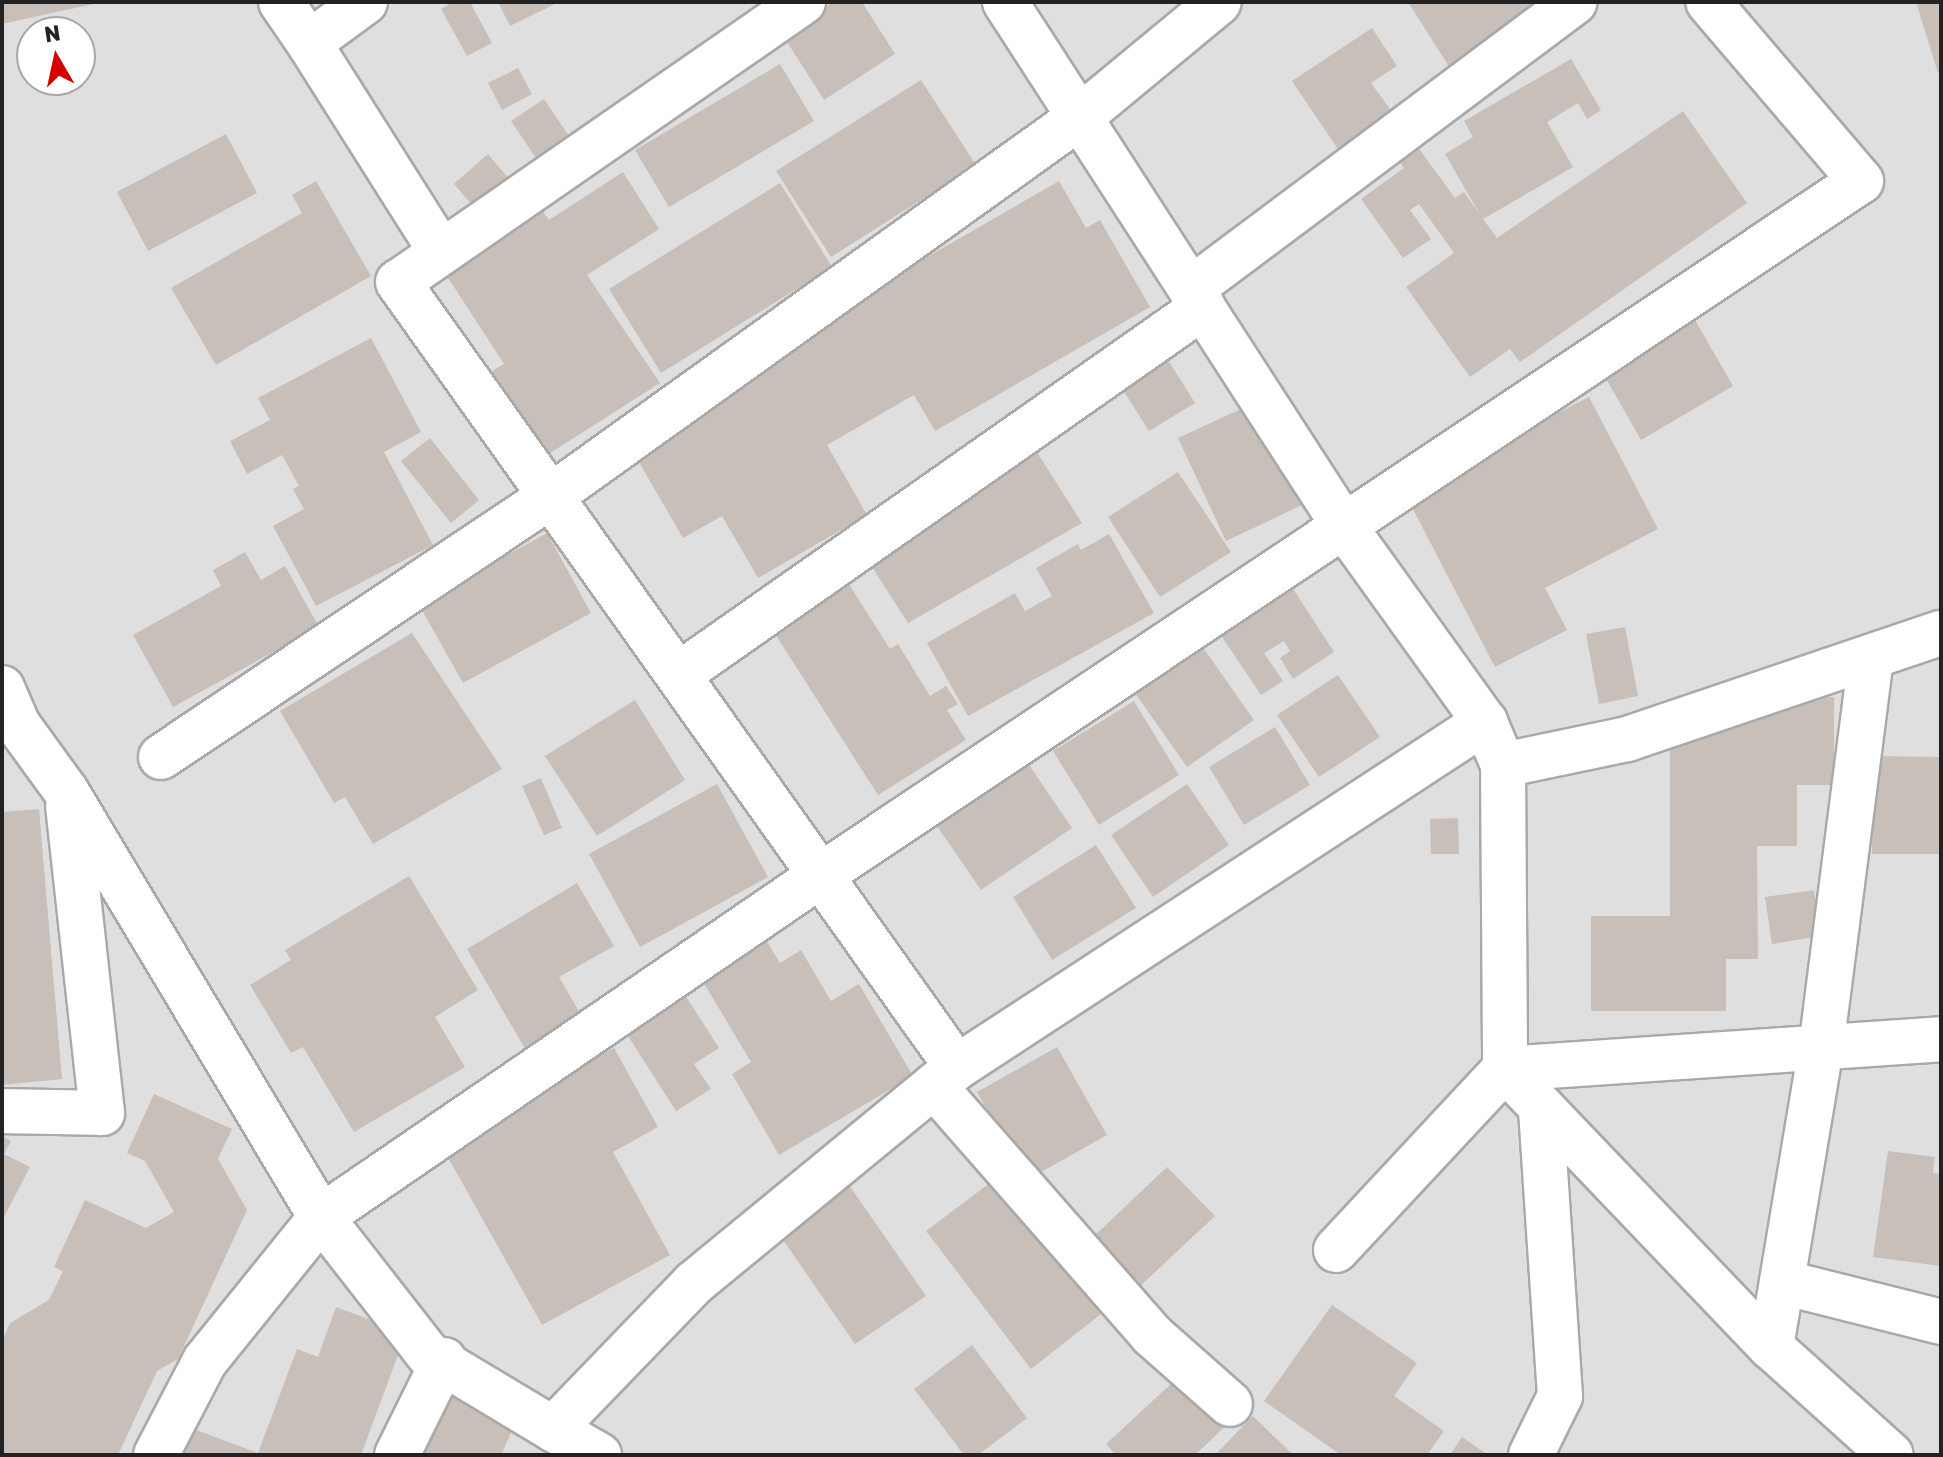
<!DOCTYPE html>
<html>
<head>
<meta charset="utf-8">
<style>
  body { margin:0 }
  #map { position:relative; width:1943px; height:1457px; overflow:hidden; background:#f2efe9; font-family:Rubik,sans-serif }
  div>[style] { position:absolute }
  .residential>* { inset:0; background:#e0dfdf }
  .building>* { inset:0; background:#c7bfb8 }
  .roads { filter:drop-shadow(2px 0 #a9a9a9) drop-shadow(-2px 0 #a9a9a9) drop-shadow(0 2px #a9a9a9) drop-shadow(0 -2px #a9a9a9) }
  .minor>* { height:44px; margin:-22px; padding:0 22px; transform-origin:22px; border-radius:22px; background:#fff }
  span { translate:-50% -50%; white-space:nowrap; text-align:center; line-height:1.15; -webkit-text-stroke:8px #fff; paint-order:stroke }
  .frame { position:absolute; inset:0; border:4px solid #222; pointer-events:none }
  .north { position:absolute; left:16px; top:16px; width:80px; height:80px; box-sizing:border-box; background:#fff; border:2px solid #a7a7a7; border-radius:50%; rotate:351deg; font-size:22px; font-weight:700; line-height:32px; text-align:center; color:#222 }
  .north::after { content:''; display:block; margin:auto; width:28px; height:36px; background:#d40000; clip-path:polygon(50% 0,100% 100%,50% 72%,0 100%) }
</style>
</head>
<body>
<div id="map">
  <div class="residential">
    <div style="clip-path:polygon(evenodd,2px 2px,1941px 2px,1941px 1455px,2px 1455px,2px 2px,32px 32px,80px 32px,80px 80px,32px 80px,32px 32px)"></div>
  </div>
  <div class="building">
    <div style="clip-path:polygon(2px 2px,98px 2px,98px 3px,2px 24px)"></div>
    <div style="clip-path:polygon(453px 2px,470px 2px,492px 43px,467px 56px,441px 9px)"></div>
    <div style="clip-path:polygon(498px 2px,559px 2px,510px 26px)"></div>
    <div style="clip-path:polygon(833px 2px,862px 2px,895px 54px,824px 100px,782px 34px)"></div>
    <div style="clip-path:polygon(1408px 2px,1553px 2px,1450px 68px)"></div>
    <div style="clip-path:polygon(1916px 2px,1941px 2px,1941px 72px,1938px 73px)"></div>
    <div style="clip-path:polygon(1372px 28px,1397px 66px,1371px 83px,1455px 198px,1464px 192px,1481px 216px,1445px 154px,1473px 137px,1464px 121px,1571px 59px,1601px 110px,1587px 119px,1578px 103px,1547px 122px,1573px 167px,1483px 219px,1497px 238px,1683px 111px,1747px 203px,1520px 362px,1510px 349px,1470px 377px,1406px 287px,1454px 253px,1419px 204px,1410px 210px,1431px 239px,1403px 258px,1361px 199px,1404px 168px,1384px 139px,1348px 164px,1292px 81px)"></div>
    <div style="clip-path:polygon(780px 64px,814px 121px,669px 207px,635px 150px)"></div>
    <div style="clip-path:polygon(518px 68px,532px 94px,502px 110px,488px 83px)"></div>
    <div style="clip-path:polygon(921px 80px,976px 165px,831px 257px,776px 171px)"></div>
    <div style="clip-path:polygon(544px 99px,581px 154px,548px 176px,511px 121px)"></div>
    <div style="clip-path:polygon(226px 134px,257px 193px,148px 251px,117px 192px)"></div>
    <div style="clip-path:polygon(488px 154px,520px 192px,486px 221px,454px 184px)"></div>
    <div style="clip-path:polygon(623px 172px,659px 229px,587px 275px,660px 383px,544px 457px,489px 373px,504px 364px,445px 273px,542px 210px,549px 220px)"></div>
    <div style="clip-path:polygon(316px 181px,371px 276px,216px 365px,171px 288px,302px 213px,292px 195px)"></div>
    <div style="clip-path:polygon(1059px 181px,1086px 228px,1100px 220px,1150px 307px,935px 431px,914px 395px,827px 445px,867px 515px,758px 578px,722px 516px,683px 538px,622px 433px)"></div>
    <div style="clip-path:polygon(780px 183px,832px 267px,661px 373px,609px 289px)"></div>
    <div style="clip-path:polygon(1688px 308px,1733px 386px,1641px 440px,1596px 361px)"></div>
    <div style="clip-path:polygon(371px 338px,421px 432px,384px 452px,433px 545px,316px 606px,273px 526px,304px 509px,293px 489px,299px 486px,282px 455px,247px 474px,230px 441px,270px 420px,258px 398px)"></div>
    <div style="clip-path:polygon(1160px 347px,1195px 403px,1149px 431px,1114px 376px)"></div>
    <div style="clip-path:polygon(1589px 397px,1658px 529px,1545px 588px,1567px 630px,1495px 667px,1404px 492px)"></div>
    <div style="clip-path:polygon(1256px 402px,1304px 504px,1226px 541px,1178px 438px)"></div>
    <div style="clip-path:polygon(430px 438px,479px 500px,451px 523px,401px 461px)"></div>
    <div style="clip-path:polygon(1035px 449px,1082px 523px,908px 623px,865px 556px)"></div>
    <div style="clip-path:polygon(1178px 472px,1231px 552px,1160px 597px,1108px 517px)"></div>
    <div style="clip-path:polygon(547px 533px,591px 613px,463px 683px,418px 603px)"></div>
    <div style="clip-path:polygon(1109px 534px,1154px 613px,968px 716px,927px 643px,1015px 593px,1025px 611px,1052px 596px,1036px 568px,1078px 544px,1081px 550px)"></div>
    <div style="clip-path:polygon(245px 552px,261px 580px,285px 566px,319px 627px,173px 707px,133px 635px,221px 586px,213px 570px)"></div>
    <div style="clip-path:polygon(838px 567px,890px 649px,898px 644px,930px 696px,946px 686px,958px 704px,947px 710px,966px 740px,878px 795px,763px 615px)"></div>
    <div style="clip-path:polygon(1292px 587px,1334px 652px,1293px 679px,1280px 658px,1290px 651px,1284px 641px,1264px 653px,1283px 681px,1261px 695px,1220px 634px)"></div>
    <div style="clip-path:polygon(1625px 627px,1638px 696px,1599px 704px,1586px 634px)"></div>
    <div style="clip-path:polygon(412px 633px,502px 769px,373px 844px,345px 797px,334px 803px,280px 711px)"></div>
    <div style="clip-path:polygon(1202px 646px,1254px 720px,1187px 767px,1135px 693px)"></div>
    <div style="clip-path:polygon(1338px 675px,1380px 737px,1319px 777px,1277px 715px)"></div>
    <div style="clip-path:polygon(1834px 697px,1834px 785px,1797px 785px,1797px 846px,1757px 846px,1758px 959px,1726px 959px,1726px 1011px,1591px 1011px,1591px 916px,1670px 916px,1670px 722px,1711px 698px)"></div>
    <div style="clip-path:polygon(635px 700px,685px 780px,597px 836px,545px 756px)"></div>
    <div style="clip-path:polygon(1134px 701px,1179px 775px,1099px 825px,1053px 751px)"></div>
    <div style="clip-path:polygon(1275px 727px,1310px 785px,1244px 825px,1209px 767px)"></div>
    <div style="clip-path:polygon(1873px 756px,1941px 757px,1941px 854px,1872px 854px)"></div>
    <div style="clip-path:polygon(1029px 765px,1072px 828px,981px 890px,937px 826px)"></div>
    <div style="clip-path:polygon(541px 778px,562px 828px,544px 835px,522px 786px)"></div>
    <div style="clip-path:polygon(717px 784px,768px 877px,640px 947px,589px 854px)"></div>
    <div style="clip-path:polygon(1187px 784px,1229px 845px,1153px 897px,1111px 835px)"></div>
    <div style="clip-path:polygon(39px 809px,62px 1079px,2px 1085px,2px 812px)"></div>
    <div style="clip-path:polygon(1458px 818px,1459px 854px,1431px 854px,1430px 819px)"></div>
    <div style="clip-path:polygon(1096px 845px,1136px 908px,1052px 960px,1013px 897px)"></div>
    <div style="clip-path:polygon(409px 876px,478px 990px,435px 1017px,465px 1067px,354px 1132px,303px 1047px,291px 1053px,250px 985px,291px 960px,285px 950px)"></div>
    <div style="clip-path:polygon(577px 883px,614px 946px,559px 977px,587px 1025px,531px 1059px,467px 949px)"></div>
    <div style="clip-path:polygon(1814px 890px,1821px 936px,1772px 944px,1765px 897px)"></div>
    <div style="clip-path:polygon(758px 927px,780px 963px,801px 950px,831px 1001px,859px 984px,913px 1076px,779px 1155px,732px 1074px,751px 1062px,693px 965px)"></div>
    <div style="clip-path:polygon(666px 965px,719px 1048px,694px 1064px,711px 1089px,676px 1111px,607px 1003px)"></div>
    <div style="clip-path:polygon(1057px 1047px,1107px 1135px,1027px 1180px,977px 1092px)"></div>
    <div style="clip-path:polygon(614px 1048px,658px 1127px,613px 1152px,670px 1255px,542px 1325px,441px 1145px)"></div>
    <div style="clip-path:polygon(154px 1094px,232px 1129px,218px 1159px,247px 1210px,178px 1359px,157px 1371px,118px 1455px,2px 1455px,2px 1341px,10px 1323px,49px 1300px,63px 1271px,54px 1267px,85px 1200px,146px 1228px,174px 1212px,145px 1161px,127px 1153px)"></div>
    <div style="clip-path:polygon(2px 1136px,11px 1141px,4px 1154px,30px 1167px,2px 1221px)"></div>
    <div style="clip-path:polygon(1888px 1151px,1935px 1157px,1933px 1173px,1941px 1174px,1941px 1266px,1873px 1257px)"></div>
    <div style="clip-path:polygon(1011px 1167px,1115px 1303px,1031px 1369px,926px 1231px)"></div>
    <div style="clip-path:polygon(1167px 1167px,1215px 1216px,1138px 1288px,1091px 1239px)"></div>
    <div style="clip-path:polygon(849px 1185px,926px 1296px,855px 1344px,779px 1234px)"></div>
    <div style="clip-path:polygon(1332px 1305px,1417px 1363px,1394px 1396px,1444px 1431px,1427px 1455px,1341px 1455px,1264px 1401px)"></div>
    <div style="clip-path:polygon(336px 1307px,406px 1333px,361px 1455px,181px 1455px,191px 1428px,258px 1453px,297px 1349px,318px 1357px)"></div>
    <div style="clip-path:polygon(972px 1345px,1027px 1418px,978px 1455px,964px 1455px,914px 1389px)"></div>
    <div style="clip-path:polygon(1186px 1370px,1232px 1420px,1195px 1455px,1116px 1455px,1106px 1444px)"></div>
    <div style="clip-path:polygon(452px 1390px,518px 1417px,501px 1455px,425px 1455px)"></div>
    <div style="clip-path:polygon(1253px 1416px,1293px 1455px,1215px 1455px)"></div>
    <div style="clip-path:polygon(1462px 1437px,1488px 1455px,1450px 1455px)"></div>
  </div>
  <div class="roads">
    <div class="minor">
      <div style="left:281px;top:2px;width:50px;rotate:55.7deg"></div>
      <div style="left:365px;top:2px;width:69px;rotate:143.8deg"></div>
      <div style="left:309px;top:43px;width:247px;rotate:57.7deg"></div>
      <div style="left:803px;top:2px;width:492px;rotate:145.3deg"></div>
      <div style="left:398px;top:282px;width:964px;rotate:54.55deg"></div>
      <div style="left:1005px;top:2px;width:624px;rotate:57.1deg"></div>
      <div style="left:1344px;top:526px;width:241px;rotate:54.3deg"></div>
      <div style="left:1191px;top:289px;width:479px;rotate:-36.8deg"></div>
      <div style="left:678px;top:675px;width:641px;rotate:-35.03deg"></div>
      <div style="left:2px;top:688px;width:40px;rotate:66.6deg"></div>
      <div style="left:18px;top:725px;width:82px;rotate:54deg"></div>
      <div style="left:66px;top:791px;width:496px;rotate:59.1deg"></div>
      <div style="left:321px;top:1217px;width:174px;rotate:52deg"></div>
      <div style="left:428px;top:1354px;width:146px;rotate:31deg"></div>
      <div style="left:553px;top:1429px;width:203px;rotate:-46deg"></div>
      <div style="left:694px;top:1283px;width:340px;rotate:-39.4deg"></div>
      <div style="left:957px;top:1067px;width:631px;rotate:-33.16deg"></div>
      <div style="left:1485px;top:722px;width:47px;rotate:67.3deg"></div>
      <div style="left:1503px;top:765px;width:127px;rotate:-11.8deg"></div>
      <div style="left:1627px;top:739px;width:331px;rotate:-18.7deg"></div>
      <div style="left:161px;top:757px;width:469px;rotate:-33.8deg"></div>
      <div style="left:551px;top:496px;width:651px;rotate:-35.62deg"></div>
      <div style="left:1080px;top:117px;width:180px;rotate:-39.6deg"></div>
      <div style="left:1503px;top:765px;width:304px;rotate:89.6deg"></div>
      <div style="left:1505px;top:1069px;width:385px;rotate:46.3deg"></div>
      <div style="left:1771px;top:1347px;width:161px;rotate:42deg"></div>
      <div style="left:934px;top:1086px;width:331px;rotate:48.8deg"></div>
      <div style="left:1152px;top:1335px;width:104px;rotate:41.5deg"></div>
      <div style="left:2px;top:1111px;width:100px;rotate:1.1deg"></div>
      <div style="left:102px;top:1113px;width:309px;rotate:-96.3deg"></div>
      <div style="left:1336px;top:1250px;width:248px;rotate:-47deg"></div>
      <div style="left:1505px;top:1069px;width:437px;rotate:-3.9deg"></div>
      <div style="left:1782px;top:1282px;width:164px;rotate:14.1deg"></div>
      <div style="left:1771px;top:1347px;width:303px;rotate:-80.5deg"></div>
      <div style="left:1821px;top:1048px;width:394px;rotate:-82.7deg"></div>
      <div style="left:553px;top:1429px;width:53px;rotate:29.5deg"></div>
      <div style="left:156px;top:1455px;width:106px;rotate:-62.5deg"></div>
      <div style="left:205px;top:1361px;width:185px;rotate:-51.1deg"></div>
      <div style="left:321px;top:1217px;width:606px;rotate:-34.37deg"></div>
      <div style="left:821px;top:875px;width:1250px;rotate:-33.72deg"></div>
      <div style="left:1861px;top:181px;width:235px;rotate:-130.5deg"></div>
      <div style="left:397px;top:1455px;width:106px;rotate:-63.7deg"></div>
      <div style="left:1531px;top:1455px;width:66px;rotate:-63.8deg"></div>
      <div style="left:1560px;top:1396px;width:289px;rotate:-93.8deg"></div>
    </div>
  </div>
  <div class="frame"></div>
  <div class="north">N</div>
</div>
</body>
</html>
